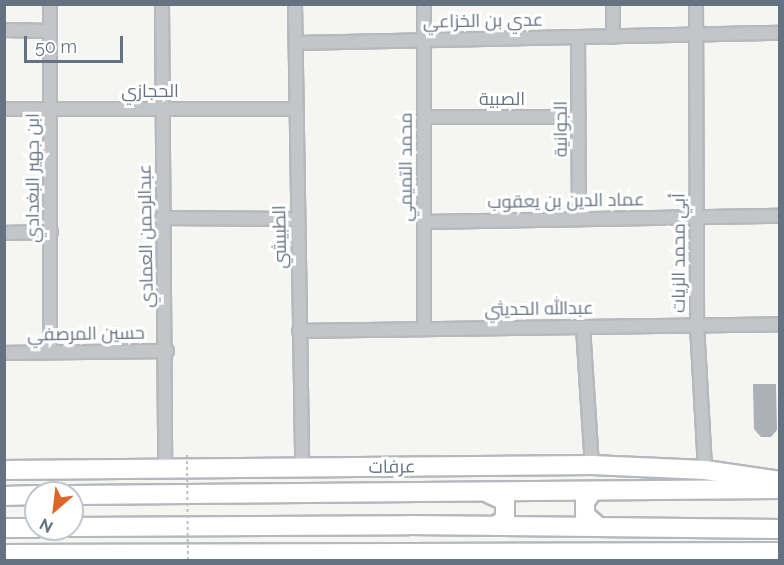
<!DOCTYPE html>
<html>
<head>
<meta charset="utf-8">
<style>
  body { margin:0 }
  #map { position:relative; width:784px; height:565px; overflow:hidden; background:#f5f5f1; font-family:Raleway,Cairo,sans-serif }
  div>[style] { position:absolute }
  .building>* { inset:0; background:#abb1b7 }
  .roads { filter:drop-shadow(2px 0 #b5b9be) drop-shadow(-2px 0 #b5b9be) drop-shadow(0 2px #b5b9be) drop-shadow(0 -2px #b5b9be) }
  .street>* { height:12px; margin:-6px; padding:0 6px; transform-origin:6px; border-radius:6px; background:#c3c5c9 }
  .secondary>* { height:18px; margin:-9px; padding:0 9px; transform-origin:9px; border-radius:9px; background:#fff }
  .path-bridge>* { height:2px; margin-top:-1px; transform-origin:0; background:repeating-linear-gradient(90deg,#bcbec0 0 3px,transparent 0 6px) }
  span { translate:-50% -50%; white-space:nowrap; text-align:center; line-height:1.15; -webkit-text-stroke:6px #fff; paint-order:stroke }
  .street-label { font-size:18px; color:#657282 }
  .frame { position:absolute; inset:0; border:6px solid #657282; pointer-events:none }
  .north { position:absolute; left:24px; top:481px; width:60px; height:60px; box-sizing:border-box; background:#fff; border:2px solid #c1c7cd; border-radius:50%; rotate:208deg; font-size:16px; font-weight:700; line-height:24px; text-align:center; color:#657282 }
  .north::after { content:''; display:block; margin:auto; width:21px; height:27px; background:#de6528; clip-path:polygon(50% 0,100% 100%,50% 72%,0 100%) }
  .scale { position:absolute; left:24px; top:36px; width:99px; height:27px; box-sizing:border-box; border:3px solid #657282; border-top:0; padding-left:8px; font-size:18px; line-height:21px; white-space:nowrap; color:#657282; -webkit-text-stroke:4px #fff; paint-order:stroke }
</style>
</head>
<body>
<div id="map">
  <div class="building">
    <div style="clip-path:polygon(753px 384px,776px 384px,777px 430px,771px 437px,761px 437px,754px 429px)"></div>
  </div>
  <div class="roads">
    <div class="street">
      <div style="left:162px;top:4px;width:463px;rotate:89.6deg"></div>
      <div style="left:295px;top:4px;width:464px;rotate:89.1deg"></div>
      <div style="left:613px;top:4px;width:33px;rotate:90deg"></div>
      <div style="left:696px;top:4px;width:321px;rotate:89.8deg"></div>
      <div style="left:697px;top:325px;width:145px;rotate:86.8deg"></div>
      <div style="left:4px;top:30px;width:46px;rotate:1.2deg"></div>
      <div style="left:578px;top:38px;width:181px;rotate:89.7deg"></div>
      <div style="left:296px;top:43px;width:484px;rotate:-1.2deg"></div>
      <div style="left:4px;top:109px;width:292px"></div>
      <div style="left:424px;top:117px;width:155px"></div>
      <div style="left:162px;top:218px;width:136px;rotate:0.4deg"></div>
      <div style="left:424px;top:222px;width:356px;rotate:-1deg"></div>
      <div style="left:4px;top:233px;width:47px;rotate:-1.2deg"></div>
      <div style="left:583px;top:327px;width:138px;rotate:86.3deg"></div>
      <div style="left:424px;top:329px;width:325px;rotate:-90deg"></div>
      <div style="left:299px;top:331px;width:481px;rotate:-0.8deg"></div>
      <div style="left:50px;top:352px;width:348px;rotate:-90deg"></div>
      <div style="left:4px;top:353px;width:163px;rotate:-0.7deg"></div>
    </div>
    <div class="secondary">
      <div style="left:4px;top:470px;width:588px;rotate:-0.49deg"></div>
      <div style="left:592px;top:465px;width:113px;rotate:2.5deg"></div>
      <div style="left:705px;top:470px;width:76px;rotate:8.3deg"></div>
      <div style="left:592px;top:492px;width:12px;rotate:125deg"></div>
      <div style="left:585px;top:502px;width:13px;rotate:90deg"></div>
      <div style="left:585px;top:515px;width:18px;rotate:41deg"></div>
      <div style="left:488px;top:493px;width:19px;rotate:25deg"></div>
      <div style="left:505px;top:501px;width:18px;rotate:90deg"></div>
      <div style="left:505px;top:519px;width:12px;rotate:145deg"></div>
      <div style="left:72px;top:495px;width:706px;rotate:-0.49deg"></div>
      <div style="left:4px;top:496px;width:32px;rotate:-2deg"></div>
      <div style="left:72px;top:527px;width:337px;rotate:-0.3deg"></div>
      <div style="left:409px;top:525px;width:371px;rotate:0.6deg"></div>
      <div style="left:4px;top:528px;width:32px"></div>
      <div style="left:4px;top:554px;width:776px;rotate:-0.15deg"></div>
    </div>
  </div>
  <div class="path-bridge">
    <div style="left:187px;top:455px;width:105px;rotate:89.5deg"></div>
  </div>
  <div class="street-label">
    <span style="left:483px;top:21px;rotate:-1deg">عدي بن الخزاعي</span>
    <span style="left:150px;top:91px">الحجازي</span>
    <span style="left:502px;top:99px">الصبية</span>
    <span style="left:561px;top:129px;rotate:-90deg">الجوانية</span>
    <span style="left:406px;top:167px;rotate:-90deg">محمد التميمي</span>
    <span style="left:33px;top:178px;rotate:-90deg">ابن جهير البغدادي</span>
    <span style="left:566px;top:201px;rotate:-1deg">عماد الدين بن يعقوب</span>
    <span style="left:146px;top:236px;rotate:-91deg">عبدالرحمن العمادي</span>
    <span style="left:280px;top:237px;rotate:-91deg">الطبيشي</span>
    <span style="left:679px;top:253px;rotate:-90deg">أبي محمد الزيات</span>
    <span style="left:539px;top:309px;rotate:-1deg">عبدالله الحديثي</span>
    <span style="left:86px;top:334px;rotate:-1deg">حسين المرصفي</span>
    <span style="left:392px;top:467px;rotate:-1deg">عرفات</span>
  </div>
  <div class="frame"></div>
  <div class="north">N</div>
  <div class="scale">50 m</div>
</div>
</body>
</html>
